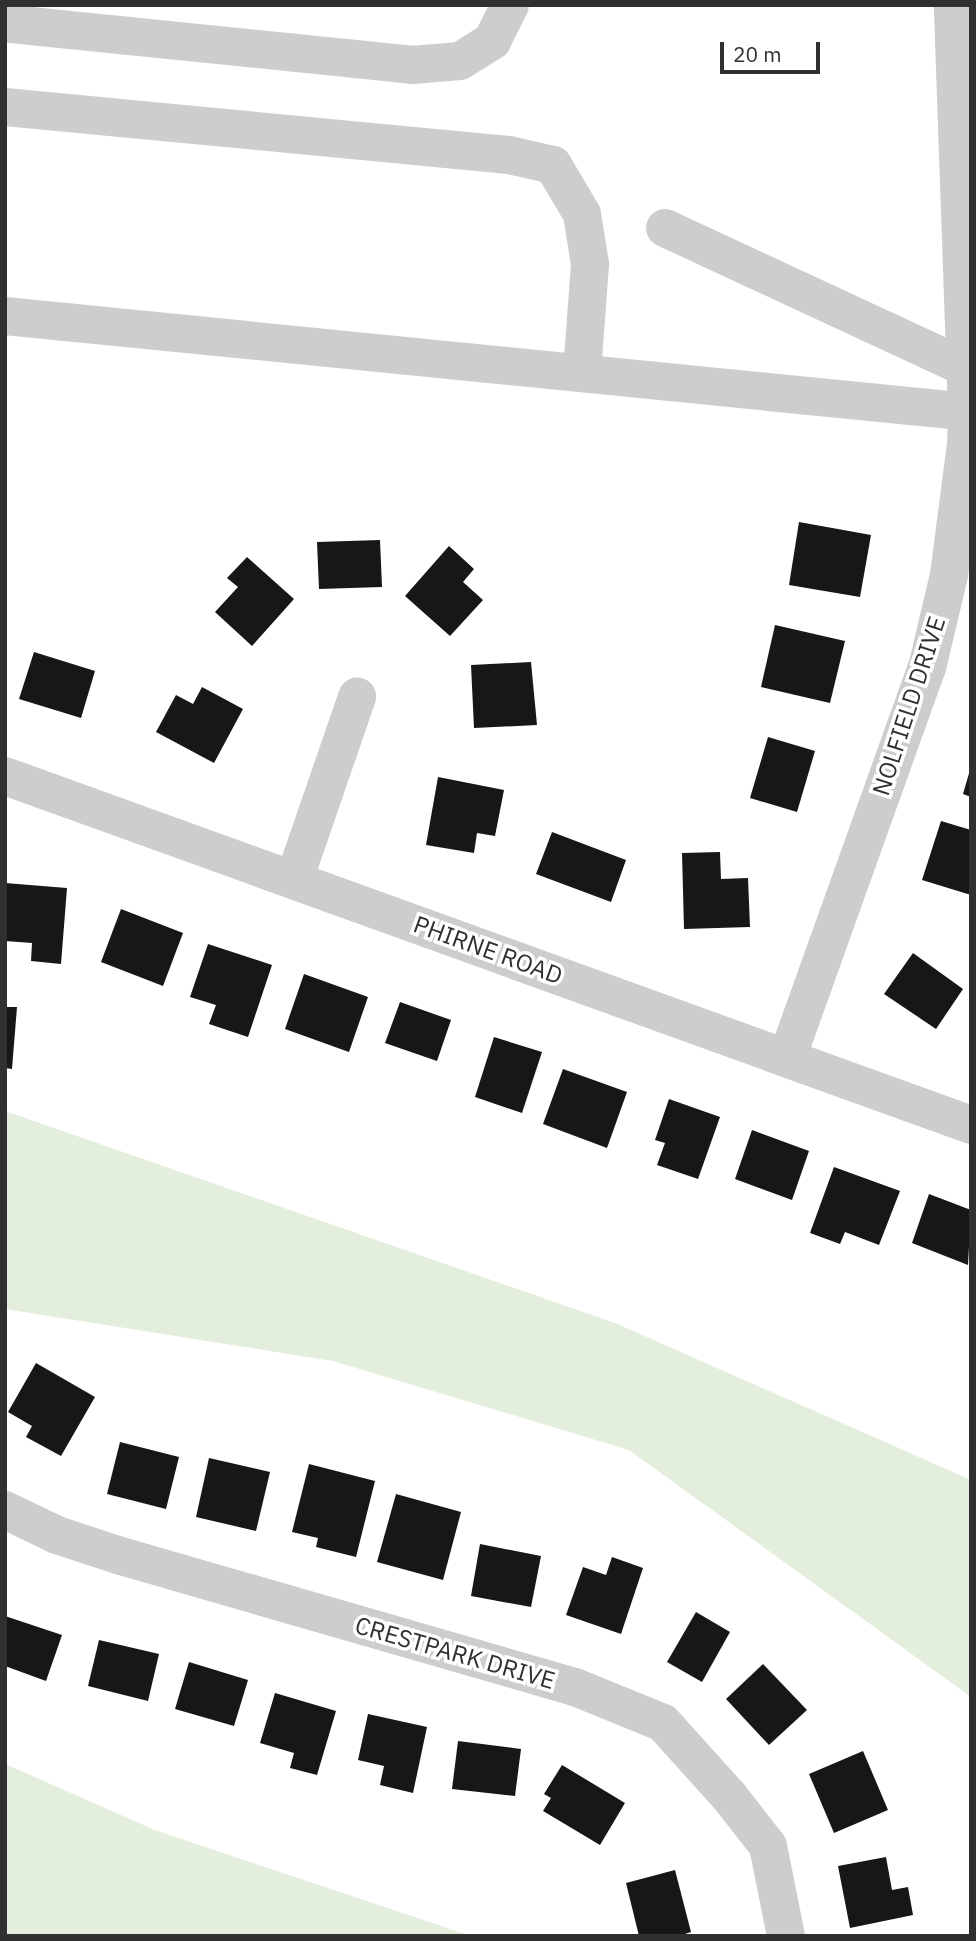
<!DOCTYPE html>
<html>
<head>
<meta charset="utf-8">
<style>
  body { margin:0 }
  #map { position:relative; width:976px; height:1941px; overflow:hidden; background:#fff; font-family:"IBM Plex Sans",sans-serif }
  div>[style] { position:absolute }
  .green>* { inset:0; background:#e4eedc }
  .building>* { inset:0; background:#171717 }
  .minor>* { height:38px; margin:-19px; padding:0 19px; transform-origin:19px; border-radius:19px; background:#cdcdcd }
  span { translate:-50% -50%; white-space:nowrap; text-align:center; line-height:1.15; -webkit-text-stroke:7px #fff; paint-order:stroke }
  .street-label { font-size:24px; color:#303030 }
  .frame { position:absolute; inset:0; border:7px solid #303030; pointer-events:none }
  .scale { position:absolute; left:720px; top:42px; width:100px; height:32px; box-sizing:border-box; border:4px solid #303030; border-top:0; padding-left:9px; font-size:21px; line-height:24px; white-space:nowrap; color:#303030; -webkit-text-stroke:5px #fff; paint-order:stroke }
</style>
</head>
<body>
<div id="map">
  <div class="green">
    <div style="clip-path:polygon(5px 1111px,615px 1323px,971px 1480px,971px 1697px,629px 1450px,333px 1361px,5px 1309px)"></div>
    <div style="clip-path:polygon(5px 1764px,155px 1830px,471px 1936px,5px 1936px)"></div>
  </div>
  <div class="building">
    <div style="clip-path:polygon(799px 522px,871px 535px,860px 597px,789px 585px)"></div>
    <div style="clip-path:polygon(380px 540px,382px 587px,319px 589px,317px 542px)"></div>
    <div style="clip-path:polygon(449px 546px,474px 569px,463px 582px,483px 600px,450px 636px,405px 596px)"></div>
    <div style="clip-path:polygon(247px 557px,294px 599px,252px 646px,215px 612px,238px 587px,227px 578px)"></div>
    <div style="clip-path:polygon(775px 625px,845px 641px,830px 703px,761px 687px)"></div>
    <div style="clip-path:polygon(34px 652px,95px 671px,81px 718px,19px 699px)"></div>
    <div style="clip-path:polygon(531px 662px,537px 725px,474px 728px,471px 665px)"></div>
    <div style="clip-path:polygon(202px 687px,243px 709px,214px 763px,156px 732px,176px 695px,193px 704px)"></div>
    <div style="clip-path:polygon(768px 737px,815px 751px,797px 812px,750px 798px)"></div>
    <div style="clip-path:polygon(970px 770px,971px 770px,971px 797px,963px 794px)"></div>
    <div style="clip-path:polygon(438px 777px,504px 790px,495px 836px,477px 833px,474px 853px,426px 845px)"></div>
    <div style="clip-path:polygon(941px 821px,971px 830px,971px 895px,922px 880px)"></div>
    <div style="clip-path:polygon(552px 832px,626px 860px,611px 902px,536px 874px)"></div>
    <div style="clip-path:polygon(720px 852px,721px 879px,748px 878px,750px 927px,684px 929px,682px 853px)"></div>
    <div style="clip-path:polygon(5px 883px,67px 888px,61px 964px,31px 961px,32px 943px,5px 941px)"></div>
    <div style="clip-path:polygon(121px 909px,183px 933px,163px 986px,101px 962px)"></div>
    <div style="clip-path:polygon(208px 944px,272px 965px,248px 1037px,209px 1024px,216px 1005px,190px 997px)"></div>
    <div style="clip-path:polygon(913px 953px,963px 989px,936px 1029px,884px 994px)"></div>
    <div style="clip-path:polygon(304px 974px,368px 997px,349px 1052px,285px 1029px)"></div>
    <div style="clip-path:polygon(400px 1002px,451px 1020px,437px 1061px,385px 1043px)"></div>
    <div style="clip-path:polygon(5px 1007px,17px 1007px,12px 1069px,5px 1068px)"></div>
    <div style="clip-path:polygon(494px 1037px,542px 1052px,522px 1113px,475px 1097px)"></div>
    <div style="clip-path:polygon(563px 1069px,627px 1092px,607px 1148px,543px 1124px)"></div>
    <div style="clip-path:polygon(669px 1099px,720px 1117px,698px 1179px,657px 1165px,665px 1143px,655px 1140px)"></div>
    <div style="clip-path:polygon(752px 1130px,809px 1151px,792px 1200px,735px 1179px)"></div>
    <div style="clip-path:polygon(834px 1167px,900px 1191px,879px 1245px,845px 1232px,840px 1244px,810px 1233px)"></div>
    <div style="clip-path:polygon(929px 1194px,971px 1210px,968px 1265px,912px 1243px)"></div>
    <div style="clip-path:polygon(36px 1363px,95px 1397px,61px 1456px,26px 1437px,32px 1426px,8px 1412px)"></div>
    <div style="clip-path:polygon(120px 1442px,179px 1457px,166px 1509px,107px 1494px)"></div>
    <div style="clip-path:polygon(209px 1458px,270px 1472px,256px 1531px,196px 1517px)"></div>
    <div style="clip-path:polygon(309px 1464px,375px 1481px,356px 1557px,316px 1547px,318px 1538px,292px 1532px)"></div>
    <div style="clip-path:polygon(396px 1494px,461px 1512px,443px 1580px,377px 1562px)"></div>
    <div style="clip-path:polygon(480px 1544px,541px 1556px,531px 1607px,471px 1596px)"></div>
    <div style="clip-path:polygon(612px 1557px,643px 1568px,621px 1634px,566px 1615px,583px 1567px,606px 1575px)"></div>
    <div style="clip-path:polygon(696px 1612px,730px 1632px,702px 1682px,667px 1662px)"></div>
    <div style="clip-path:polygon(5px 1616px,62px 1635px,46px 1681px,5px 1666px)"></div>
    <div style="clip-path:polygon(99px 1640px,159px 1654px,148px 1701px,88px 1686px)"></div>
    <div style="clip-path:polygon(189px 1662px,248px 1680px,234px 1726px,175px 1709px)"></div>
    <div style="clip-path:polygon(763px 1664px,807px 1710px,769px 1745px,726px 1699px)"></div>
    <div style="clip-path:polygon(275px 1693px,336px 1711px,317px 1775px,290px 1768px,294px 1753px,260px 1743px)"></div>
    <div style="clip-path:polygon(368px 1714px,427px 1727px,413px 1793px,380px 1785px,384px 1766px,358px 1760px)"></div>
    <div style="clip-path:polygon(458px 1741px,521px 1749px,515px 1796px,452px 1789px)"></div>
    <div style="clip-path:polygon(863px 1751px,888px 1810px,834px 1833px,809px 1774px)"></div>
    <div style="clip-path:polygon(562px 1765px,625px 1803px,600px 1845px,543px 1811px,551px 1798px,544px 1794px)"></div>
    <div style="clip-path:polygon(886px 1857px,892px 1890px,908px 1887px,913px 1915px,850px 1928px,838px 1866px)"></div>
    <div style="clip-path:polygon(675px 1870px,691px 1932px,679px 1936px,639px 1936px,626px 1883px)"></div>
  </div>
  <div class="minor">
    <div style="left:5px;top:19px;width:8px;rotate:40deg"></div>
    <div style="left:11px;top:24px;width:403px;rotate:5.8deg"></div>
    <div style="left:412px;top:65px;width:48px;rotate:-4.8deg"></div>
    <div style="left:460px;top:61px;width:38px;rotate:-32deg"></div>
    <div style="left:492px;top:41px;width:40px;rotate:-63.4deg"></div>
    <div style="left:5px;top:107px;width:506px;rotate:5.44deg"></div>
    <div style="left:509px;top:155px;width:45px;rotate:12.8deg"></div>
    <div style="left:553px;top:165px;width:57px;rotate:59.4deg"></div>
    <div style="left:582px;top:214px;width:51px;rotate:80.9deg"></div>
    <div style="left:590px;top:264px;width:109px;rotate:94.2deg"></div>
    <div style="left:665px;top:228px;width:333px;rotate:24.9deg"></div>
    <div style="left:5px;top:316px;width:971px;rotate:5.68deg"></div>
    <div style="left:5px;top:776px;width:1027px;rotate:19.86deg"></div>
    <div style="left:294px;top:880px;width:194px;rotate:-71deg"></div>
    <div style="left:787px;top:1058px;width:414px;rotate:-70.3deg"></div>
    <div style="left:927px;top:668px;width:96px;rotate:-76.7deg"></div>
    <div style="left:949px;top:575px;width:132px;rotate:-82.6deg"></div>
    <div style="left:966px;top:444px;width:32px;rotate:-88deg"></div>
    <div style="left:967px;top:412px;width:407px;rotate:-92deg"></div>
    <div style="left:5px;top:1510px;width:58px;rotate:25.7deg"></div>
    <div style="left:57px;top:1535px;width:67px;rotate:18.2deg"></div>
    <div style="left:121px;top:1556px;width:473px;rotate:16.1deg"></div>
    <div style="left:575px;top:1687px;width:95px;rotate:22.2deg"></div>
    <div style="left:663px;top:1723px;width:98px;rotate:47.9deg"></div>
    <div style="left:729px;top:1796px;width:63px;rotate:52deg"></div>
    <div style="left:768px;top:1846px;width:92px;rotate:78.7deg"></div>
  </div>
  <div class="street-label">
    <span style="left:909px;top:706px;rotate:-72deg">NOLFIELD DRIVE</span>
    <span style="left:488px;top:950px;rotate:20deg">PHIRNE ROAD</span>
    <span style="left:455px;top:1653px;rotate:16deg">CRESTPARK DRIVE</span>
  </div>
  <div class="frame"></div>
  <div class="scale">20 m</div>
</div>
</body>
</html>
